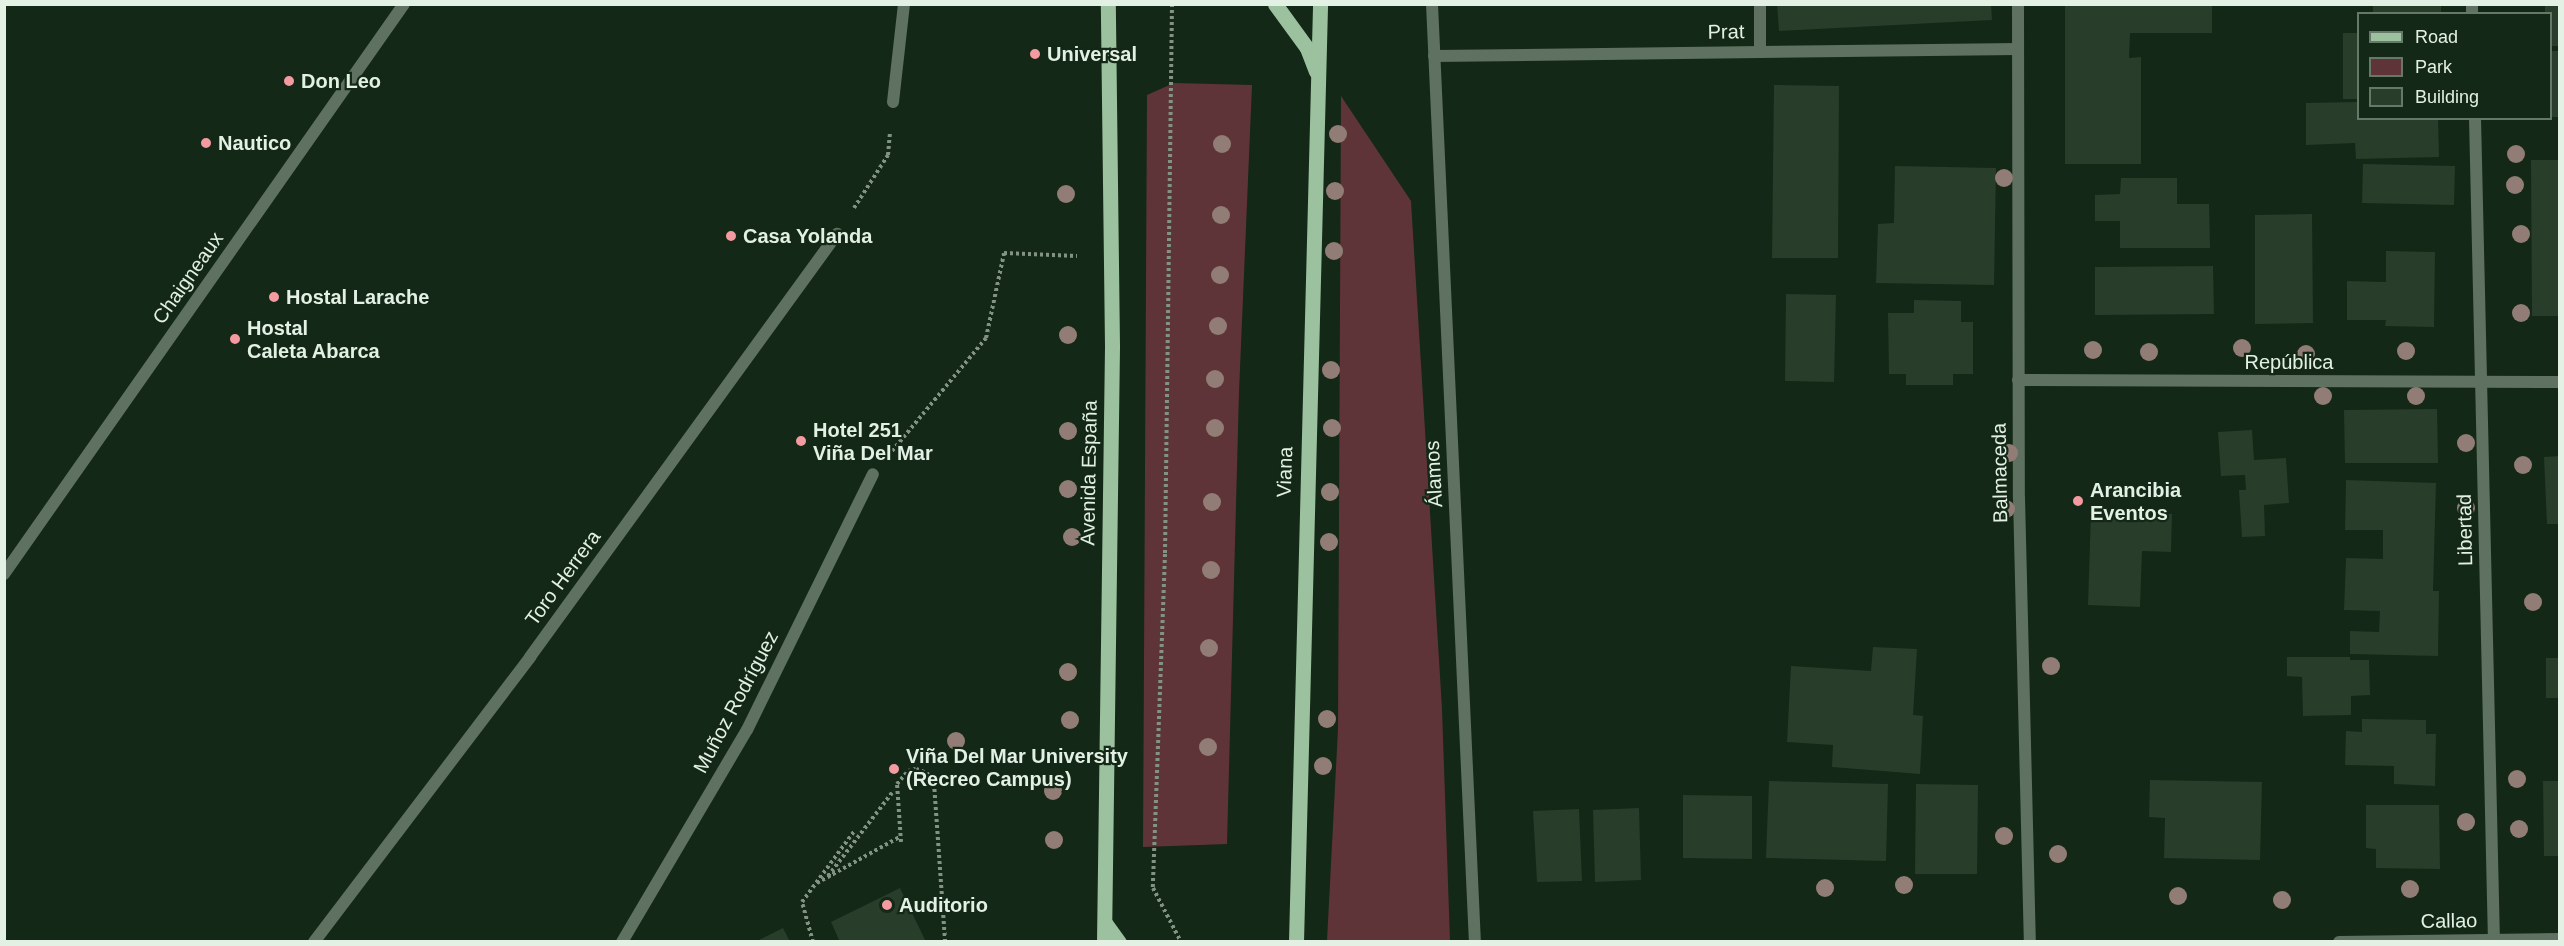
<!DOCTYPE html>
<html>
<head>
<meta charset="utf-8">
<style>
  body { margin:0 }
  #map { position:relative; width:2564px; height:946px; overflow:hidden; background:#132816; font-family:Arial,sans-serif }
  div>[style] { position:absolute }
  .green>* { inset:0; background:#5f3438 }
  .building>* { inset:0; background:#283d2a }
  .path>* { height:4px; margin-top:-2px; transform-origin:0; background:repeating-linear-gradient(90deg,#829384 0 3px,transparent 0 6px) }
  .minor>* { height:12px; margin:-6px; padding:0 6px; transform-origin:6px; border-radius:6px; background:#5f7161 }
  .primary>* { height:15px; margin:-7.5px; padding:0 7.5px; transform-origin:7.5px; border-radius:7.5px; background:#9cc19f }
  .trees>* { width:18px; height:18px; margin:-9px; border-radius:50%; background:#917d76 }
  .dots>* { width:16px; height:16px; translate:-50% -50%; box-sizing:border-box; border:3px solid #132816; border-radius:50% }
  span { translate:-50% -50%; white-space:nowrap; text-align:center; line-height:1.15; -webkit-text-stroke:4.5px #132816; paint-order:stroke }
  .street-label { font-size:20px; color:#e3f0e4 }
  .poi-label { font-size:20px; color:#e3f0e4; font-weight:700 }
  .left { translate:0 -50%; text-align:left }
  .frame { position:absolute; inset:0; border:6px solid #e3f0e4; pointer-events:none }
  .legend { position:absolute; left:2357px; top:12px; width:195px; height:108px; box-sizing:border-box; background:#132816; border:2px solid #667868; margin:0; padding:8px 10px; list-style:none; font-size:18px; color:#e3f0e4 }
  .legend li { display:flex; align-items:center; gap:12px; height:30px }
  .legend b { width:30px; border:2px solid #667868 }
</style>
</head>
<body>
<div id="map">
  <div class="green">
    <div style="clip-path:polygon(1174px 83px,1252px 85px,1239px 392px,1227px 844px,1143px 847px,1147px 95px)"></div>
    <div style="clip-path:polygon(1341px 96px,1411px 201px,1442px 709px,1450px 941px,1327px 941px,1338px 729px)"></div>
  </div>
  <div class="building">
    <div style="clip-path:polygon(1777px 4px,1991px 4px,1992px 20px,1779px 31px)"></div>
    <div style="clip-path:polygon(2065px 4px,2212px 4px,2212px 33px,2130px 33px,2129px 58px,2141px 57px,2141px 164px,2065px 164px)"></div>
    <div style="clip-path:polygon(2373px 4px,2441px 4px,2441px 14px,2373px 14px)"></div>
    <div style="clip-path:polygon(2545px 4px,2560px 4px,2560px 46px,2550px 46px,2550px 14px,2545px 14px)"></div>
    <div style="clip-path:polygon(2343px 33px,2358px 33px,2358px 99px,2343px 99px)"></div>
    <div style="clip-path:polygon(2550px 51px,2560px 51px,2560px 117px,2550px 117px)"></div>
    <div style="clip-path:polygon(1774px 85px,1839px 86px,1838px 258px,1772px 258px)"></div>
    <div style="clip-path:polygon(2358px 102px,2358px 118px,2438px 118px,2439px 157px,2356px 159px,2355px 143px,2306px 145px,2306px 103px)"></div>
    <div style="clip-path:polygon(2531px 160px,2560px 160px,2560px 316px,2532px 316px)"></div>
    <div style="clip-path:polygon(2363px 164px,2455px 166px,2454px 205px,2362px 203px)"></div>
    <div style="clip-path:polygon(1895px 166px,1996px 168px,1994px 285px,1876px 283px,1878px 224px,1894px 223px)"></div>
    <div style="clip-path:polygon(2121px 178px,2177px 178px,2177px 204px,2209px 204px,2210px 248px,2120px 248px,2120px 221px,2095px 221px,2095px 195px,2120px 194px)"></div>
    <div style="clip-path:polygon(2312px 214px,2313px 323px,2255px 324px,2255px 215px)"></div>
    <div style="clip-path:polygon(2386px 251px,2435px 252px,2434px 327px,2385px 326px,2386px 320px,2347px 320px,2347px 281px,2386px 282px)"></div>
    <div style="clip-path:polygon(2213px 266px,2214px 314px,2095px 315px,2095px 267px)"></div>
    <div style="clip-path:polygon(1786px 294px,1836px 295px,1834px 382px,1785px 381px)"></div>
    <div style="clip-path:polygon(1914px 300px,1961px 301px,1961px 322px,1973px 322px,1973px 374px,1953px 374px,1953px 385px,1906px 385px,1906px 374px,1889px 374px,1888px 313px,1914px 313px)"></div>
    <div style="clip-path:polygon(2437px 409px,2438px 463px,2345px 463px,2344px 410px)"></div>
    <div style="clip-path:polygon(2252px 430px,2254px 460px,2286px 458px,2289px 503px,2264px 505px,2265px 536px,2242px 537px,2239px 490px,2246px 490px,2245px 475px,2221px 476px,2218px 432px)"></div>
    <div style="clip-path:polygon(2560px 456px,2560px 524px,2547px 524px,2544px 457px)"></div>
    <div style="clip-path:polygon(2346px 480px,2436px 483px,2433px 591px,2439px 591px,2438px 656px,2350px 654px,2350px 631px,2379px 632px,2380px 611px,2344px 610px,2346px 558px,2383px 559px,2383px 530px,2345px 530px)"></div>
    <div style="clip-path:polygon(2091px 511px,2172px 514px,2171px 552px,2142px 551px,2140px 607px,2088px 605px)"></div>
    <div style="clip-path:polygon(1873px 647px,1917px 649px,1913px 715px,1923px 716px,1920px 774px,1832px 767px,1833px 745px,1787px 742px,1791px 666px,1871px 671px)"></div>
    <div style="clip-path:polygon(2287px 657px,2350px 657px,2350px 660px,2369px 660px,2370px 695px,2351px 696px,2351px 715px,2303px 716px,2302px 677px,2287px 676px)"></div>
    <div style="clip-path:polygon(2546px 658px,2560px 658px,2560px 698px,2546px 698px)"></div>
    <div style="clip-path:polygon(2362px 719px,2426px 720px,2426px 734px,2436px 734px,2435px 786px,2394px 784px,2394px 766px,2345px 765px,2346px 731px,2362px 732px)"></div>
    <div style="clip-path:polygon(2150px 780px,2262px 782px,2260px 860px,2164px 858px,2165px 818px,2149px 817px)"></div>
    <div style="clip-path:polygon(1769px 781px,1888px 784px,1886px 861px,1766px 858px)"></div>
    <div style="clip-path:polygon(2543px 781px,2560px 781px,2560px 856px,2544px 856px)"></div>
    <div style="clip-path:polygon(1916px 784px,1978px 785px,1977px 874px,1915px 874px)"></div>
    <div style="clip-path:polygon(1683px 795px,1752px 796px,1752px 859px,1683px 858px)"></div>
    <div style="clip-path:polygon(2366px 805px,2439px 805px,2440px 869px,2376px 868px,2376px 849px,2366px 848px)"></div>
    <div style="clip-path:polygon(1639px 808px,1641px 880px,1595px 882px,1593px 810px)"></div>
    <div style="clip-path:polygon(1579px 809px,1582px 881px,1537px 882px,1533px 811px)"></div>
    <div style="clip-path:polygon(900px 888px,926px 942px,840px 942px,831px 922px)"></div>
    <div style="clip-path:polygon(783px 928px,790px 942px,755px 942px)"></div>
  </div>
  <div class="path">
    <div style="left:1172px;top:4px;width:550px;rotate:90.73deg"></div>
    <div style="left:1165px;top:554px;width:334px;rotate:92.1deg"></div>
    <div style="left:1153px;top:888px;width:61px;rotate:62.6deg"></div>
    <div style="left:854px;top:208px;width:63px;rotate:-57.3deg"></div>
    <div style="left:888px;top:155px;width:22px;rotate:-85deg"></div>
    <div style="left:892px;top:451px;width:147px;rotate:-50.2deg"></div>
    <div style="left:986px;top:338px;width:87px;rotate:-78deg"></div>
    <div style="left:1004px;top:253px;width:73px;rotate:2.4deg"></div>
    <div style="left:901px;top:842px;width:58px;rotate:-93.9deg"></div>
    <div style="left:897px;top:784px;width:17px;rotate:-50deg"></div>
    <div style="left:908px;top:771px;width:8px;rotate:-14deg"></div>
    <div style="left:916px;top:769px;width:12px;rotate:20deg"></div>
    <div style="left:927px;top:773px;width:12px;rotate:55deg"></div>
    <div style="left:934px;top:783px;width:159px;rotate:86deg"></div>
    <div style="left:828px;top:876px;width:105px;rotate:-52.4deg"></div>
    <div style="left:817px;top:883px;width:96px;rotate:-29.2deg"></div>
    <div style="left:813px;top:942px;width:41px;rotate:-105.4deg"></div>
    <div style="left:802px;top:902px;width:89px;rotate:-53.6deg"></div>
  </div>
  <div class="minor">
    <div style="left:1432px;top:4px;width:939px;rotate:87.38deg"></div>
    <div style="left:1760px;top:4px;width:47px;rotate:90deg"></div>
    <div style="left:2018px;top:4px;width:494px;rotate:89.9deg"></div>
    <div style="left:2019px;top:498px;width:444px;rotate:88.6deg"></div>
    <div style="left:2472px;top:4px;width:10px;rotate:90deg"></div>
    <div style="left:1434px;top:56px;width:584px;rotate:-0.69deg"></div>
    <div style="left:893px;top:102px;width:99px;rotate:-83.6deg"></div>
    <div style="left:2475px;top:118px;width:822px;rotate:88.68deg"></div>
    <div style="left:2018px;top:380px;width:542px;rotate:0.21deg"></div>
    <div style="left:4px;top:574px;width:696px;rotate:-54.94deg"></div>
    <div style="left:314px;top:942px;width:358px;rotate:-52.8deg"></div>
    <div style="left:530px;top:657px;width:523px;rotate:-54.03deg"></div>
    <div style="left:622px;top:942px;width:246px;rotate:-59.5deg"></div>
    <div style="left:747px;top:730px;width:285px;rotate:-63.8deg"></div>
    <div style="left:2339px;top:942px;width:221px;rotate:-0.8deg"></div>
  </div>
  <div class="primary">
    <div style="left:1275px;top:4px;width:54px;rotate:54deg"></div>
    <div style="left:1307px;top:48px;width:25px;rotate:69deg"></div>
    <div style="left:1105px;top:923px;width:24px;rotate:54deg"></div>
    <div style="left:1104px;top:942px;width:596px;rotate:-89.23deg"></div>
    <div style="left:1112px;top:346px;width:342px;rotate:-90.7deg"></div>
    <div style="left:1296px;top:942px;width:938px;rotate:-88.53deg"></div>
  </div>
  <div class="trees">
    <div style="left:1338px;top:134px"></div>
    <div style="left:1222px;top:144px"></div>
    <div style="left:2516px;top:154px"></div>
    <div style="left:2004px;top:178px"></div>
    <div style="left:2515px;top:185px"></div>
    <div style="left:1335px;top:191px"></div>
    <div style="left:1066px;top:194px"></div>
    <div style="left:1221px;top:215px"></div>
    <div style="left:2521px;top:234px"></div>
    <div style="left:1334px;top:251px"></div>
    <div style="left:1220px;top:275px"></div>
    <div style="left:2521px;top:313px"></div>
    <div style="left:1218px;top:326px"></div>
    <div style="left:1068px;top:335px"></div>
    <div style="left:2242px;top:348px"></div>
    <div style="left:2093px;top:350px"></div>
    <div style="left:2406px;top:351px"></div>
    <div style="left:2149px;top:352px"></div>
    <div style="left:2306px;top:354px"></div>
    <div style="left:1331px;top:370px"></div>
    <div style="left:1215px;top:379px"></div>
    <div style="left:2323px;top:396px"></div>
    <div style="left:2416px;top:396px"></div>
    <div style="left:1215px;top:428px"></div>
    <div style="left:1332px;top:428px"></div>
    <div style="left:1068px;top:431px"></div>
    <div style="left:2466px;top:443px"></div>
    <div style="left:2009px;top:453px"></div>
    <div style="left:2523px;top:465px"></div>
    <div style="left:1068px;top:489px"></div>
    <div style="left:1330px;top:492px"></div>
    <div style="left:1212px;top:502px"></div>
    <div style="left:2466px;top:508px"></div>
    <div style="left:2006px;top:509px"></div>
    <div style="left:1072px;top:537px"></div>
    <div style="left:1329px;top:542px"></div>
    <div style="left:1211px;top:570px"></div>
    <div style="left:2533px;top:602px"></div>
    <div style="left:1209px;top:648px"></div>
    <div style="left:2051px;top:666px"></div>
    <div style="left:1068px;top:672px"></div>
    <div style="left:1327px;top:719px"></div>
    <div style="left:1070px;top:720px"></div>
    <div style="left:956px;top:741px"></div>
    <div style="left:1208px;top:747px"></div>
    <div style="left:1323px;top:766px"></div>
    <div style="left:2517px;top:779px"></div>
    <div style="left:1053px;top:791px"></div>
    <div style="left:2466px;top:822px"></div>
    <div style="left:2519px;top:829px"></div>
    <div style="left:2004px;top:836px"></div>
    <div style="left:1054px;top:840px"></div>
    <div style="left:2058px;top:854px"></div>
    <div style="left:1904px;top:885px"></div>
    <div style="left:1825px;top:888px"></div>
    <div style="left:2410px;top:889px"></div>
    <div style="left:2178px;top:896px"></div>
    <div style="left:2282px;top:900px"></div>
  </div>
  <div class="dots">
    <div style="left:1035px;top:54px;background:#f49aa1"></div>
    <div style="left:289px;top:81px;background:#f49aa1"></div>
    <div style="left:206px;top:143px;background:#f49aa1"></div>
    <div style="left:731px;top:236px;background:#f49aa1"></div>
    <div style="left:274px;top:297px;background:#f49aa1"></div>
    <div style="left:235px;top:339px;background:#f49aa1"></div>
    <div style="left:801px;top:441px;background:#f49aa1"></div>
    <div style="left:2078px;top:501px;background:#f49aa1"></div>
    <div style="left:894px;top:769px;background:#f49aa1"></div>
    <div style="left:887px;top:905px;background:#f49aa1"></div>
  </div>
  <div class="street-label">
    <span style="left:1726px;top:32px;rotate:-1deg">Prat</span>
    <span style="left:188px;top:278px;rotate:-55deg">Chaigneaux</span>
    <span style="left:2289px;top:362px">República</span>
    <span style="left:1285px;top:472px;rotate:-88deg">Viana</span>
    <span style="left:1089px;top:473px;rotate:-89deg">Avenida España</span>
    <span style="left:2000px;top:473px;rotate:-91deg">Balmaceda</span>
    <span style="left:1434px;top:474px;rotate:-93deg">Álamos</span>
    <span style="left:2465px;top:530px;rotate:-91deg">Libertad</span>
    <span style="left:563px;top:578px;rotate:-54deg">Toro Herrera</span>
    <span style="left:736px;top:702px;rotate:-62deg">Muñoz Rodríguez</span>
    <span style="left:2449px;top:921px;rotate:-1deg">Callao</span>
  </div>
  <div class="poi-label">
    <span class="left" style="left:1047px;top:54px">Universal</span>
    <span class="left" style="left:301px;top:81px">Don Leo</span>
    <span class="left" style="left:218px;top:143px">Nautico</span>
    <span class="left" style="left:743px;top:236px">Casa Yolanda</span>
    <span class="left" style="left:286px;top:297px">Hostal Larache</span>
    <span class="left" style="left:247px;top:340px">Hostal<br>Caleta Abarca</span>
    <span class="left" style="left:813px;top:442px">Hotel 251<br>Viña Del Mar</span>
    <span class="left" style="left:2090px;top:502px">Arancibia<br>Eventos</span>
    <span class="left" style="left:906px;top:768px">Viña Del Mar University<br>(Recreo Campus)</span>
    <span class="left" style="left:899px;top:905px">Auditorio</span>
  </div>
  <div class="frame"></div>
  <ul class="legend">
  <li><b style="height:8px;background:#9cc19f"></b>Road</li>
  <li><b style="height:16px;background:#5f3438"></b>Park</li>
  <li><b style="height:16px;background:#283d2a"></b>Building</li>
  </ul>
</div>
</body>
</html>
